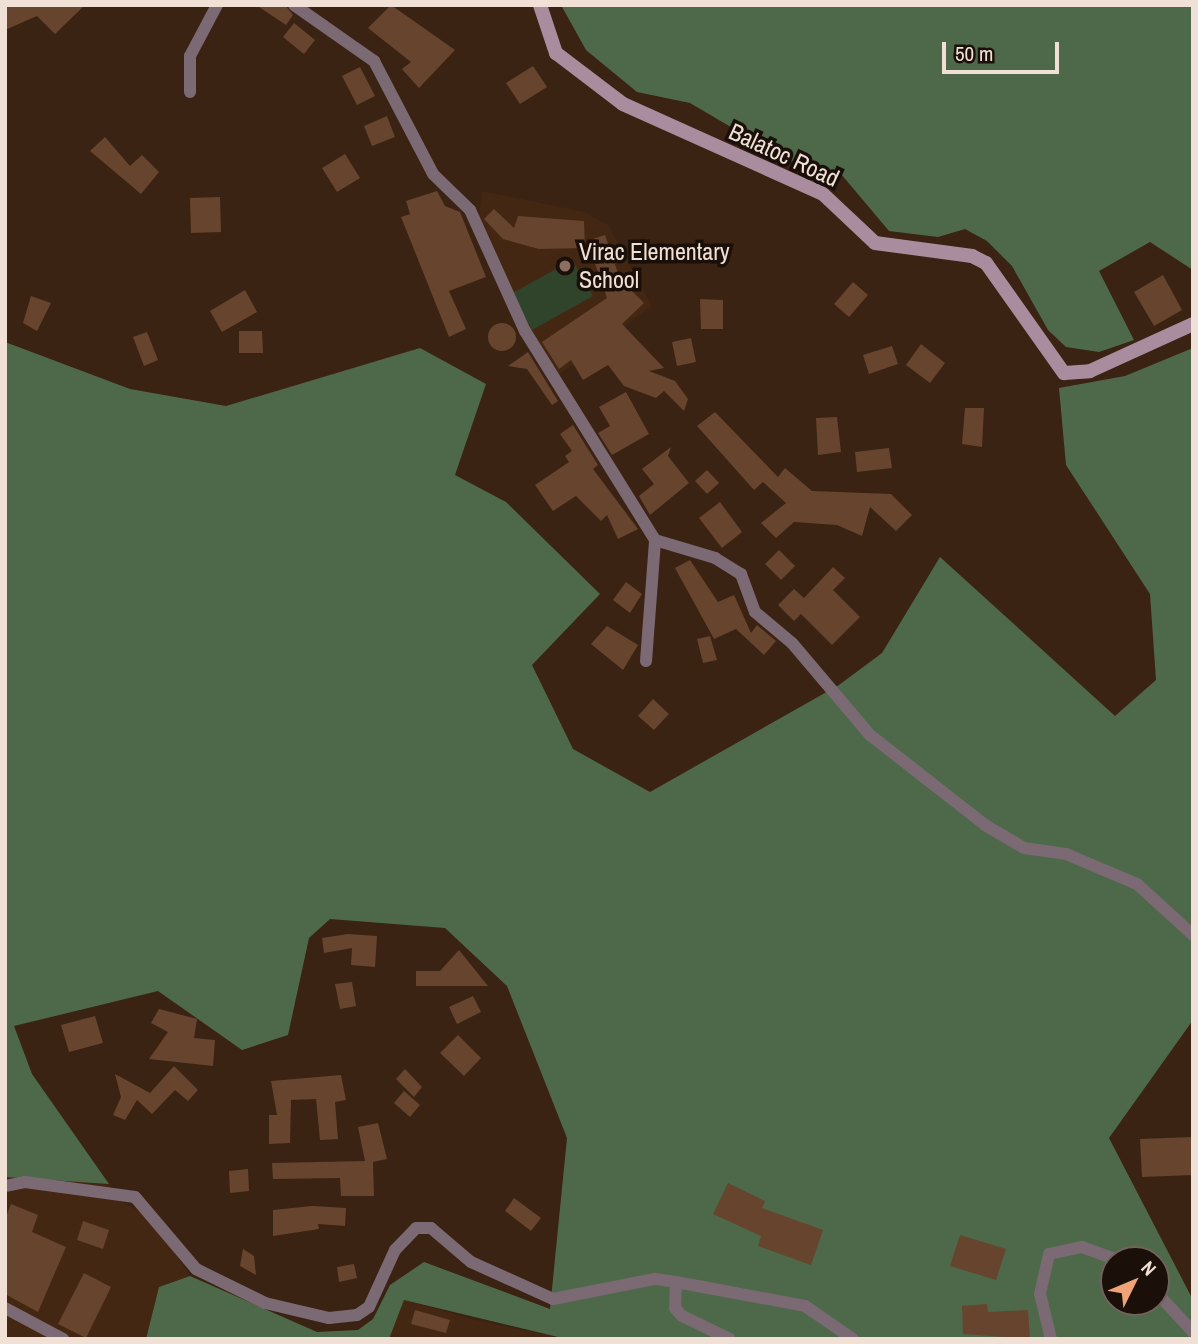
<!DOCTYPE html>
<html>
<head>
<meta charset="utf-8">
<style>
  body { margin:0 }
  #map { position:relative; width:1198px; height:1344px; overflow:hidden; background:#3b2313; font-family:"Archivo Narrow",sans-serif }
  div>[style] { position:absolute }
  .built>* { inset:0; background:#442712 }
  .green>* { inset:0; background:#30442c }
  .forest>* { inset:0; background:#4e6949 }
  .building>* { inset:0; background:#67442d }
  .round { border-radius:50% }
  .street>* { height:12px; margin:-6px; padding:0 6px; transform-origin:6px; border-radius:6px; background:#7b6974 }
  .secondary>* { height:14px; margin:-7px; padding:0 7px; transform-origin:7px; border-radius:7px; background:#a98d9e }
  .dots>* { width:19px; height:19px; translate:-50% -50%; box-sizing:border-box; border:4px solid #1a1009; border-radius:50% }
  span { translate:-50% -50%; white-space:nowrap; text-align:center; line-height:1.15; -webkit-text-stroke:7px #1a1009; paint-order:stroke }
  .street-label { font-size:24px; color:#f0e0d6 }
  .poi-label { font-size:24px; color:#f0e0d6 }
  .left { translate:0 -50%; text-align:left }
  .frame { position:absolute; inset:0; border:7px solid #f0e0d6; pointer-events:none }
  .north { position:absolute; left:1100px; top:1246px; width:70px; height:70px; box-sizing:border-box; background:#1a1009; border:2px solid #70635b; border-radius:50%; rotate:47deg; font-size:19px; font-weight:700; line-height:28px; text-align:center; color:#f0e0d6 }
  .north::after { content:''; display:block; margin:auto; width:24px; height:32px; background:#efa376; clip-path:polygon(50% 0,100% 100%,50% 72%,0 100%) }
  .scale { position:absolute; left:942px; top:42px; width:117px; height:32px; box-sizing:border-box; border:4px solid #f0e0d6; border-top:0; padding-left:9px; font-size:21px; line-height:24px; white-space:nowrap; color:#f0e0d6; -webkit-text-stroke:5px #1a1009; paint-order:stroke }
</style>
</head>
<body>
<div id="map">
  <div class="built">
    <div style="clip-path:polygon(482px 191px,584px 212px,608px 225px,652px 306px,558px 375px,507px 291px,479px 217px)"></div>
    <div style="clip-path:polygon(35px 1175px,109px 1184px,114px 1198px,141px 1212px,173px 1250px,190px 1276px,159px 1287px,146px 1339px,5px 1339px,5px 1177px)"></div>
    <div style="clip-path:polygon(404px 1300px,475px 1320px,566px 1339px,389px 1339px)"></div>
  </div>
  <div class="green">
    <div style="clip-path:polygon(572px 260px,593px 296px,532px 330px,511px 294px)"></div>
  </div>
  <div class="forest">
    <div style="clip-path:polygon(561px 5px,1193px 5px,1193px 270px,1150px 242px,1099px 271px,1134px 340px,1099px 352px,1066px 347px,1048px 330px,1012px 266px,987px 241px,965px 229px,938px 237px,889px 231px,841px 174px,787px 160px,690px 103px,637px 92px,586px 50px)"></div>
    <div style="clip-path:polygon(evenodd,5px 342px,130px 389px,226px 406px,420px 348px,486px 384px,455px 475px,506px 502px,600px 594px,532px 665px,573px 749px,650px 792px,839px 685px,882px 653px,940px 557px,1115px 716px,1156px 680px,1150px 594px,1066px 465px,1059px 388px,1125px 376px,1193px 348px,1193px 1020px,1109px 1138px,1193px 1300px,1193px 1339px,566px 1339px,404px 1300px,389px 1339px,146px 1339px,159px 1287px,190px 1276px,317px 1332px,358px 1330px,373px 1319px,390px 1285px,424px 1262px,550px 1309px,567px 1138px,507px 986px,445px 928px,330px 919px,309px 938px,288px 1035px,242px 1050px,158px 991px,14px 1026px,32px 1074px,109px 1184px,5px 1177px,5px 342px,1114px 1260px,1156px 1260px,1156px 1302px,1114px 1302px,1114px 1260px)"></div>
  </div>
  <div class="building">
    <div style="clip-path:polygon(5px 5px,85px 5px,55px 34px,37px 16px,5px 30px)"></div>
    <div style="clip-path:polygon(256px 5px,285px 5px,293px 15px,286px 25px)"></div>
    <div style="clip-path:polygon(391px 5px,455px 50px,419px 88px,402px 69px,411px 62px,368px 28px)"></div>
    <div style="clip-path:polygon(294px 23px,315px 40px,304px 54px,283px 37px)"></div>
    <div style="clip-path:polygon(533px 66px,547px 87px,520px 104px,506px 83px)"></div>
    <div style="clip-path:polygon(360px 67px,375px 96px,357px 105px,342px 76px)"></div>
    <div style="clip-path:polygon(387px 116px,395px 137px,372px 146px,364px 126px)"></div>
    <div style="clip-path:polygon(105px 137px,130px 166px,142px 155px,159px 172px,141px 194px,90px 151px)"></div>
    <div style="clip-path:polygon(345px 154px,360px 178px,337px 192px,322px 168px)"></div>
    <div style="clip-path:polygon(437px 191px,445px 206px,460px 212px,486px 277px,449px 291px,466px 329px,449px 337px,401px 217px,410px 214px,406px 201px)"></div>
    <div style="clip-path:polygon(220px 197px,221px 232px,191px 233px,190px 198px)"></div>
    <div style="clip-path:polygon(494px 209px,514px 228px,518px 216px,584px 221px,585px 248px,539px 249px,503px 239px,484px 219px)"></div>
    <div style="clip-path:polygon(605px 235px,620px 279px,644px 303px,622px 324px,664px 368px,649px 371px,675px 381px,688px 399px,684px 411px,664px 391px,656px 398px,624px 386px,608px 365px,583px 380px,571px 360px,559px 369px,542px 342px,607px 298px,587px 241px)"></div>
    <div style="clip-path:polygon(1163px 275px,1182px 310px,1154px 326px,1134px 292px)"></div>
    <div style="clip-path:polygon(853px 282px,868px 295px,849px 317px,834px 304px)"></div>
    <div style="clip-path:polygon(245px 290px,257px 312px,222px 332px,210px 311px)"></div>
    <div style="clip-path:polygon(31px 296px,51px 303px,37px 331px,23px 323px)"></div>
    <div style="clip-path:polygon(700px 299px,723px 300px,723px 329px,701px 329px)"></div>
    <div class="round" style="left:488px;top:323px;width:28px;height:28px"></div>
    <div style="clip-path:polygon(239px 331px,262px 331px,263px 353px,239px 353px)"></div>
    <div style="clip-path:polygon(147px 332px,158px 360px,144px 366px,133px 337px)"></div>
    <div style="clip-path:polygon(691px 338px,696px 362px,677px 366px,672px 342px)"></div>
    <div style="clip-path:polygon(921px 344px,945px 363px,930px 383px,906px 365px)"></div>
    <div style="clip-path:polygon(892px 346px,898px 364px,869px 374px,863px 355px)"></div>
    <div style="clip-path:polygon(528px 352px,558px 401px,552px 405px,527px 369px,508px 366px)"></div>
    <div style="clip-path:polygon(626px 392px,649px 434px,612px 455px,598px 433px,610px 426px,599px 407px)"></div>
    <div style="clip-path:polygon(965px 408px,984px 408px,982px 447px,962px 444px)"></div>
    <div style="clip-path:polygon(715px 412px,778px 477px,785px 468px,812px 491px,891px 494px,912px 515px,896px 531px,870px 507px,862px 536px,837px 525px,794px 522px,776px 538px,761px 523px,786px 503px,763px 482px,754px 490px,697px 426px)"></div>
    <div style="clip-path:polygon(837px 417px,841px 452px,818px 455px,816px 418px)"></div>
    <div style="clip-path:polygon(573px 425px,598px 465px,593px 469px,638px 529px,618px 539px,607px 515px,601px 521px,576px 496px,553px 511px,535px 485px,569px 462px,565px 456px,572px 451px,560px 434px)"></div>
    <div style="clip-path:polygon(671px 447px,668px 456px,689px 483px,650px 515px,639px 496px,654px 484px,642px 469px)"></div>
    <div style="clip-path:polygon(889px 448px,892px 468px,857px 472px,855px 452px)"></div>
    <div style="clip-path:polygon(707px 470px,719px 483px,707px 494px,695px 481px)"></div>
    <div style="clip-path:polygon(720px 502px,742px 532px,722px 548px,699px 518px)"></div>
    <div style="clip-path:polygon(779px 550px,795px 566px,781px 580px,765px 564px)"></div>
    <div style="clip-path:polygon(690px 560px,718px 602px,734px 595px,751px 633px,757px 625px,776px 641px,764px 655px,736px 629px,714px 639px,675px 568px)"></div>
    <div style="clip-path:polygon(833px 567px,845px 578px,833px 590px,860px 617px,832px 645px,801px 614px,794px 621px,778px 605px,794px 589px,804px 598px)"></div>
    <div style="clip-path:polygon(626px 582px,642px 594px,630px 613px,613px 600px)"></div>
    <div style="clip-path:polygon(607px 626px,638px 645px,623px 670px,591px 644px)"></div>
    <div style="clip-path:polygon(710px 636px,717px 660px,703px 663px,697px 639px)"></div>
    <div style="clip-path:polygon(653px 699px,669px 714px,654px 730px,638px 716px)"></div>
    <div style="clip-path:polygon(348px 934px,377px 936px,375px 967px,351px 965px,352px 948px,324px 953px,322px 938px)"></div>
    <div style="clip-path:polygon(459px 950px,488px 986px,416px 986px,416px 971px,440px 971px)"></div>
    <div style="clip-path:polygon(352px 982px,356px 1006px,340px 1009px,335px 984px)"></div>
    <div style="clip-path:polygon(473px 996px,481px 1012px,457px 1024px,449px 1007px)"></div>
    <div style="clip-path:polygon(159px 1009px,197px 1019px,194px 1038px,215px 1040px,213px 1066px,149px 1059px,168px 1032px,151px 1023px)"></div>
    <div style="clip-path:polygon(95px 1016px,103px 1043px,69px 1052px,61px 1025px)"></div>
    <div style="clip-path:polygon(458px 1035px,481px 1058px,464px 1076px,440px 1053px)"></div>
    <div style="clip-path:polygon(174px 1066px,198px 1090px,188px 1101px,175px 1090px,152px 1114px,137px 1100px,125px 1120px,113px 1115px,121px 1097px,115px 1074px,150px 1093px)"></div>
    <div style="clip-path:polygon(405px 1069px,422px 1087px,414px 1097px,396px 1079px)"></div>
    <div style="clip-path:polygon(341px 1075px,346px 1100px,335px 1102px,338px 1139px,320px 1140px,316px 1099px,291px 1100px,290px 1143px,269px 1144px,269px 1115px,277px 1115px,271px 1081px)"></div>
    <div style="clip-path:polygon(404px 1091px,420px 1105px,410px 1117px,394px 1103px)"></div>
    <div style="clip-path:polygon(378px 1123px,387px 1159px,373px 1162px,374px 1196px,341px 1196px,340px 1178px,273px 1179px,272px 1163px,365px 1161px,358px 1127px)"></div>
    <div style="clip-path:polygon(1193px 1137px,1193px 1175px,1142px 1177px,1140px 1139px)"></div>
    <div style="clip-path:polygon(248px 1169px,249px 1191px,230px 1193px,229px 1171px)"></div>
    <div style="clip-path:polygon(728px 1183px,765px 1201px,762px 1208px,823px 1230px,811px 1265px,758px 1246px,761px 1236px,713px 1214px)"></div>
    <div style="clip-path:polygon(514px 1198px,541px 1218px,531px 1231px,505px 1211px)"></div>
    <div style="clip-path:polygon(11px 1204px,38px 1215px,32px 1232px,66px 1247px,38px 1312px,5px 1294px,5px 1219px)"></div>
    <div style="clip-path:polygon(312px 1206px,346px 1208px,345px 1226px,318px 1224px,319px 1229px,273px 1236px,273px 1210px)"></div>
    <div style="clip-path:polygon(83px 1221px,109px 1230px,103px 1249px,77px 1240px)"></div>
    <div style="clip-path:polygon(960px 1235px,1006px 1249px,996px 1280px,950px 1266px)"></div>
    <div style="clip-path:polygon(243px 1249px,254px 1256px,256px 1275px,240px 1266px)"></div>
    <div style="clip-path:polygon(354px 1264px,357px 1278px,339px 1282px,337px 1267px)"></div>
    <div style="clip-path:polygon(84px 1273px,111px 1287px,86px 1338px,58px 1324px)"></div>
    <div style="clip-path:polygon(987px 1304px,988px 1312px,1028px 1310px,1030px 1339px,963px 1334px,962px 1306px)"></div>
    <div style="clip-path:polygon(415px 1310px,450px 1320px,446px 1333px,411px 1324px)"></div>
  </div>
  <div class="street">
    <div style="left:294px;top:5px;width:98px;rotate:35deg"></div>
    <div style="left:374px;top:61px;width:127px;rotate:62.4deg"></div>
    <div style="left:433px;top:174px;width:52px;rotate:44.2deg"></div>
    <div style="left:470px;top:210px;width:133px;rotate:65.6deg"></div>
    <div style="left:525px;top:331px;width:246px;rotate:58.1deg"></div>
    <div style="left:655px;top:540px;width:63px;rotate:16.7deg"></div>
    <div style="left:715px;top:558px;width:31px;rotate:32deg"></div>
    <div style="left:741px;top:574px;width:40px;rotate:69.8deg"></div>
    <div style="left:755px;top:612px;width:48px;rotate:40deg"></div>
    <div style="left:792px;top:643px;width:121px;rotate:49.7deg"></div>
    <div style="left:870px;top:735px;width:146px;rotate:38deg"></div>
    <div style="left:985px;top:825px;width:45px;rotate:30.5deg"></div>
    <div style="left:1024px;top:848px;width:42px;rotate:8.1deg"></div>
    <div style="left:1066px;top:854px;width:77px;rotate:22.9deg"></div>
    <div style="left:1137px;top:884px;width:76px;rotate:42.3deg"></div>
    <div style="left:190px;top:92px;width:36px;rotate:-90deg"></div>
    <div style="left:190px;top:56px;width:58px;rotate:-62.1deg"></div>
    <div style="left:646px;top:661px;width:121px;rotate:-85.7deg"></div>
    <div style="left:5px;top:1186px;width:20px;rotate:-11deg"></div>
    <div style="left:25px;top:1182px;width:111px;rotate:7.8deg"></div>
    <div style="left:135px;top:1197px;width:94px;rotate:49.7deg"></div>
    <div style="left:196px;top:1269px;width:77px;rotate:26.2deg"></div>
    <div style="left:265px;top:1303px;width:66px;rotate:13.2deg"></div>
    <div style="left:329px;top:1318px;width:28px;rotate:-6deg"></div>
    <div style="left:357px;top:1315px;width:14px;rotate:-34deg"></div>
    <div style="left:369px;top:1307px;width:63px;rotate:-65.5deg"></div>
    <div style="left:395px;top:1250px;width:30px;rotate:-46deg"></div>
    <div style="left:416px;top:1228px;width:15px"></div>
    <div style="left:431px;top:1228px;width:52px;rotate:40.4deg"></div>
    <div style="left:471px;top:1262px;width:90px;rotate:24.3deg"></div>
    <div style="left:553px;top:1299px;width:104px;rotate:-11.1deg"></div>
    <div style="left:655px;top:1279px;width:21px;rotate:8deg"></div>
    <div style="left:676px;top:1282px;width:131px;rotate:10.5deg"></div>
    <div style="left:805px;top:1306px;width:58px;rotate:34.5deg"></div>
    <div style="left:676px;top:1282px;width:26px;rotate:92deg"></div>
    <div style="left:675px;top:1308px;width:11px;rotate:49deg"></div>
    <div style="left:682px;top:1316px;width:53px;rotate:25.6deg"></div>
    <div style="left:1156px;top:1292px;width:54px;rotate:47.2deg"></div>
    <div style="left:5px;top:1308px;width:66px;rotate:28.1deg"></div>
    <div style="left:1051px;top:1339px;width:46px;rotate:-103.7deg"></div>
    <div style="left:1040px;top:1294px;width:41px;rotate:-77.3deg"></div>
    <div style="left:1049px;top:1254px;width:34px;rotate:-12deg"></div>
    <div style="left:1082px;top:1247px;width:37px;rotate:20deg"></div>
  </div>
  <div class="secondary">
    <div style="left:540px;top:5px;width:51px;rotate:71.6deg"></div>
    <div style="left:556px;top:53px;width:84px;rotate:37.3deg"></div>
    <div style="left:623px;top:104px;width:219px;rotate:24.2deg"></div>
    <div style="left:823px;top:194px;width:71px;rotate:43.3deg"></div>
    <div style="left:875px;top:243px;width:98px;rotate:7.6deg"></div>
    <div style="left:972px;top:256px;width:16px;rotate:27deg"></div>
    <div style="left:986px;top:263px;width:135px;rotate:54.7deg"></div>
    <div style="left:1064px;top:373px;width:26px;rotate:-4deg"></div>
    <div style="left:1090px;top:371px;width:113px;rotate:-24.5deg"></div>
  </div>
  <div class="dots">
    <div style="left:565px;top:266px;background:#8d6e63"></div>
  </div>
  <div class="street-label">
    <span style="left:784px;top:155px;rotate:25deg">Balatoc Road</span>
  </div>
  <div class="poi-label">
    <span class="left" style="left:579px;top:266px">Virac Elementary<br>School</span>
  </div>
  <div class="frame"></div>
  <div class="north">N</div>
  <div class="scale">50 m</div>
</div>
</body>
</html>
